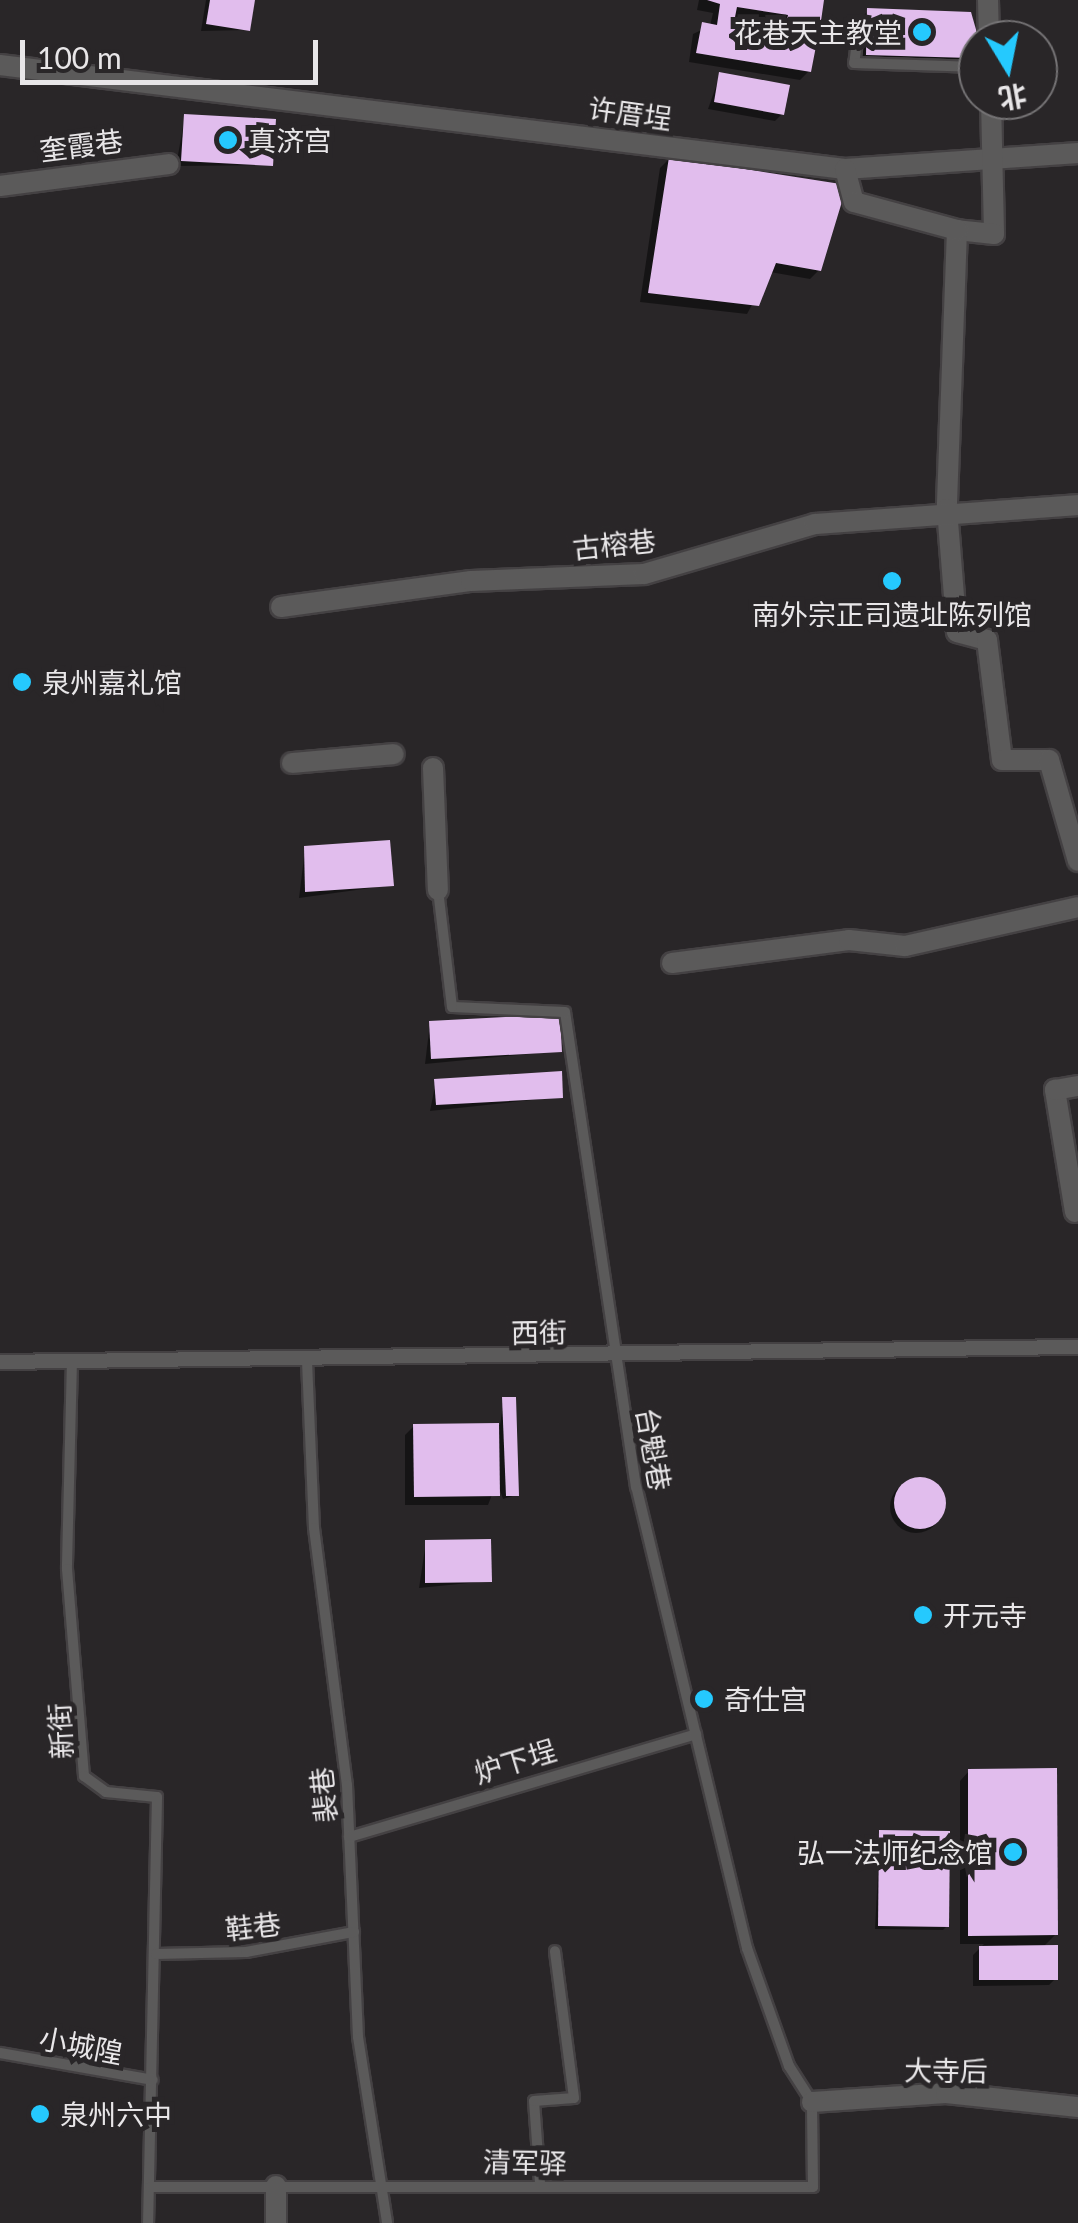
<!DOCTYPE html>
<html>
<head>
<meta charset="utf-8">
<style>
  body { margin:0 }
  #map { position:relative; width:1078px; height:2223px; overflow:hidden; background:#292628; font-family:Lato,"Noto Sans SC",sans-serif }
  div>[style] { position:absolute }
  .shadow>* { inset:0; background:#0007 }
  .round { border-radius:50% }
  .building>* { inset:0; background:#e1bded }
  .roads { filter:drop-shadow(2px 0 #444143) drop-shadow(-2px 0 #444143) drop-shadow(0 2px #444143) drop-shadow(0 -2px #444143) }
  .service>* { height:10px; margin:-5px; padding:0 5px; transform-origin:5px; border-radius:5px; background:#5b5a5a }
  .pedestrian>* { height:14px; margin:-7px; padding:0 7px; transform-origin:7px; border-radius:7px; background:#5b5a5a }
  .minor>* { height:20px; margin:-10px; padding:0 10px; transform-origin:10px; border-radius:10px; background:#5b5a5a }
  .dots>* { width:28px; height:28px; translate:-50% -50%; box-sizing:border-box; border:5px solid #292628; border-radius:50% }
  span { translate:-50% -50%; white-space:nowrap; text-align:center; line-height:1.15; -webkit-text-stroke:10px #292628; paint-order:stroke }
  .poi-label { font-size:28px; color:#e8e6e8 }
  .right { translate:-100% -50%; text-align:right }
  .left { translate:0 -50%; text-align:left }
  .street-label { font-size:28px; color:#e8e6e8 }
  .north { position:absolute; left:958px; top:20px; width:100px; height:100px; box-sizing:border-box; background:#292628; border:2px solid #757375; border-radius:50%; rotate:170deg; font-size:28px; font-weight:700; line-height:40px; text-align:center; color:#e8e6e8 }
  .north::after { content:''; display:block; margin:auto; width:35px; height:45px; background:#25c9fe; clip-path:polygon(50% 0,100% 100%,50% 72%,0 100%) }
  .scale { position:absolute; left:20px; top:40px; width:298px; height:45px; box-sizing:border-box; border:5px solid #e8e6e8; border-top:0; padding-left:12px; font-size:30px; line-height:35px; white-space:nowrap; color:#e8e6e8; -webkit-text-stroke:8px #292628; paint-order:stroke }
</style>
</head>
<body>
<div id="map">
  <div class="shadow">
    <div style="clip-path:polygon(206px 0,252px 0,247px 30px,201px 31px)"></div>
    <div style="clip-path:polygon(evenodd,699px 0,822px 0,819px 20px,799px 27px,809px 71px,800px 80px,689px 62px,693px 34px,710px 26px,713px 13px,697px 10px,699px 0,732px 16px,780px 24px,778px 37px,730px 29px,732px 16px)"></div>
    <div style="clip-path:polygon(868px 11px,968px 56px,958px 66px,857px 63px,859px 20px)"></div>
    <div style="clip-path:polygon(720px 75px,782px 114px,775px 121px,708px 109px)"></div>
    <div style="clip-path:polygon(185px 116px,270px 165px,176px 166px)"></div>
    <div style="clip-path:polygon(669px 159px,819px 270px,810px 279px,770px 272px,747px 314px,640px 302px,660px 168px)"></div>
    <div style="clip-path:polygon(305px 849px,392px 885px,299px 898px)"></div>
    <div style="clip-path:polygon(430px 1023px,560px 1051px,425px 1064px)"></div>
    <div style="clip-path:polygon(436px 1081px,560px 1097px,430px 1111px)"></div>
    <div style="clip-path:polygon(504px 1399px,516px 1495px,503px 1499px,497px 1482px,488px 1505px,405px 1505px,405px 1435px,414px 1426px,500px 1425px)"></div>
    <div class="round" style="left:890px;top:1481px;width:52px;height:52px"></div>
    <div style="clip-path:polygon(426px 1542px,489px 1581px,419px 1588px)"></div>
    <div style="clip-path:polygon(969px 1771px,1056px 1934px,1042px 1948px,1055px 1979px,1049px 1985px,973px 1986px,973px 1955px,984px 1944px,960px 1944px,960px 1781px)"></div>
    <div style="clip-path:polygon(880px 1832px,947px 1926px,943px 1930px,875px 1929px)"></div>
  </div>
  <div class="building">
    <div style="clip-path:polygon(210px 0,255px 0,250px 31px,206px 24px)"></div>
    <div style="clip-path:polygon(evenodd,707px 0,824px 0,821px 21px,803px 18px,800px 38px,817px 41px,811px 72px,696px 53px,702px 22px,717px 25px,720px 4px,707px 0,737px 7px,788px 15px,784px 35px,733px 27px,737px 7px)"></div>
    <div style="clip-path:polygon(867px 8px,971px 12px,979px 40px,970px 58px,866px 55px)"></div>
    <div style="clip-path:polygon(719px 72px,790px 85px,784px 115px,714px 102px)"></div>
    <div style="clip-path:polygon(184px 114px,276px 119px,273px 166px,181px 161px)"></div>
    <div style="clip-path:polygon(669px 157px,847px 185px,821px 271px,776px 263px,759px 306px,648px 293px)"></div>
    <div style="clip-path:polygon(390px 840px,394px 886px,305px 892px,304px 846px)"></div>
    <div style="clip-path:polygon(560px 1014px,562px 1052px,431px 1059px,429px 1021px)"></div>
    <div style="clip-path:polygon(562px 1071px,563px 1098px,436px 1105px,434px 1079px)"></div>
    <div style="clip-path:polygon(502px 1397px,516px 1397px,519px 1496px,506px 1496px)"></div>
    <div style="clip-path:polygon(499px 1423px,500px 1496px,414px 1497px,413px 1424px)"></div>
    <div class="round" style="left:894px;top:1477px;width:52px;height:52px"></div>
    <div style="clip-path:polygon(491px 1539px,492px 1582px,425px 1583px,425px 1540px)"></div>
    <div style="clip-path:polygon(1057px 1768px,1058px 1935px,968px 1936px,968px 1769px)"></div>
    <div style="clip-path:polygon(879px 1830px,950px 1831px,949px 1927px,878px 1926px)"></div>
    <div style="clip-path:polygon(1058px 1945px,1058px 1980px,979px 1980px,979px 1946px)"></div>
  </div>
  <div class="roads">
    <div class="service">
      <div style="left:859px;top:25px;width:38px;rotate:97deg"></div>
      <div style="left:854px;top:63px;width:124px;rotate:1.8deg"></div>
      <div style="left:72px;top:1360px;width:209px;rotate:91.4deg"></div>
      <div style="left:67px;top:1569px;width:208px;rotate:85.3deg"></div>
      <div style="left:84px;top:1776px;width:27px;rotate:36deg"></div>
      <div style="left:106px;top:1792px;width:51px;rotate:5.6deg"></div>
      <div style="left:157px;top:1797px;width:426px;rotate:91.2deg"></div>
      <div style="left:307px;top:1361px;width:167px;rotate:87.6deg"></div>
      <div style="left:314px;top:1528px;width:259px;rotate:82.7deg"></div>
      <div style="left:347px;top:1785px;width:252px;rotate:87.5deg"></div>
      <div style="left:358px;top:2037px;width:188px;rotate:81.1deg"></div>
      <div style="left:349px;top:1837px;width:362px;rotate:-16.5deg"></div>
      <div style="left:156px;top:1954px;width:90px;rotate:-1.3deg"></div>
      <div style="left:246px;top:1952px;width:110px;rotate:-10.5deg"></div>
      <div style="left:0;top:2053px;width:155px;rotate:10deg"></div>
      <div style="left:540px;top:2183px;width:82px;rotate:-94.2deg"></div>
      <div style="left:534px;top:2101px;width:40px;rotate:-4.3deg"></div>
      <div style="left:574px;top:2098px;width:148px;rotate:-97.4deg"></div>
      <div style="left:150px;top:2187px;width:663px"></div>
      <div style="left:813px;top:2187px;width:85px;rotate:-90.7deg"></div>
      <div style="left:812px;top:2102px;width:43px;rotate:-122.6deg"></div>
      <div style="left:789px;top:2066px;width:125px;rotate:-109.6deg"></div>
      <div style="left:747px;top:1948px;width:474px;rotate:-103.5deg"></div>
      <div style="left:636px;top:1487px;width:480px;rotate:-98.5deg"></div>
      <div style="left:565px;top:1012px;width:113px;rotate:-177.5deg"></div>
      <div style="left:452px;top:1007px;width:118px;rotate:-96.8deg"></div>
    </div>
    <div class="pedestrian">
      <div style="left:0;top:1362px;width:1078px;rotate:-0.8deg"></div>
    </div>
    <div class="minor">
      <div style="left:988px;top:0;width:40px;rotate:88.6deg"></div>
      <div style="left:0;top:65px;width:851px;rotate:7.02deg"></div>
      <div style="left:845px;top:169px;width:234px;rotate:-3.9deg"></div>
      <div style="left:991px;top:100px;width:134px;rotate:88.7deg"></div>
      <div style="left:994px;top:234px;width:37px;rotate:-174deg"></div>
      <div style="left:957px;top:230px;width:279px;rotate:92.1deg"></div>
      <div style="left:947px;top:509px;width:123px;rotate:85.4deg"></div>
      <div style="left:957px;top:632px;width:31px;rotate:15deg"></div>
      <div style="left:987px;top:640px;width:121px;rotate:82.9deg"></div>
      <div style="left:1002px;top:760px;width:47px"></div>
      <div style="left:1049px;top:760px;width:105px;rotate:74deg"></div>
      <div style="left:845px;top:169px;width:34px;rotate:75deg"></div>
      <div style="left:854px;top:202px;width:107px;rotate:15.2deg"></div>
      <div style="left:0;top:186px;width:170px;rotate:-7.4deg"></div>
      <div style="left:281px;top:607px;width:192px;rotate:-7.8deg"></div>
      <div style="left:471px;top:581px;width:173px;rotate:-2.3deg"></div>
      <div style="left:644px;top:574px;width:178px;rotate:-16.3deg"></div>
      <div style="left:815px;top:524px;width:264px;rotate:-4.1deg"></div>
      <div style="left:292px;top:763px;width:102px;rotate:-5deg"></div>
      <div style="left:433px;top:768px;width:122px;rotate:87.7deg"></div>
      <div style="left:672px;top:963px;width:178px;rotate:-7.4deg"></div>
      <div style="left:849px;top:940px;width:56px;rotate:6.1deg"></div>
      <div style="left:905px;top:946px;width:177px;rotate:-12.7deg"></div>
      <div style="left:1075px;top:1212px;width:124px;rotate:-99.3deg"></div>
      <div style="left:1055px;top:1090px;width:23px;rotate:-10deg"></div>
      <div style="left:812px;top:2102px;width:134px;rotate:-3.8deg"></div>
      <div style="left:946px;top:2093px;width:133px;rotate:6.1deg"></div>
      <div style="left:276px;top:2186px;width:37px;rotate:90deg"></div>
    </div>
  </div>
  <div class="dots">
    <div style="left:922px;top:32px;background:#25c9fe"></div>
    <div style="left:228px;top:140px;background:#25c9fe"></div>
    <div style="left:892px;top:581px;background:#25c9fe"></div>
    <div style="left:22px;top:682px;background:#25c9fe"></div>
    <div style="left:923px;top:1615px;background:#25c9fe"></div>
    <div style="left:704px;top:1699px;background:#25c9fe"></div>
    <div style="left:1013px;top:1852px;background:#25c9fe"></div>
    <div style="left:40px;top:2114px;background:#25c9fe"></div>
  </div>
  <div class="poi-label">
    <span class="right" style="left:902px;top:32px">花巷天主教堂</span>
    <span class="left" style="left:248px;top:140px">真济宫</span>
    <span style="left:892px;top:614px">南外宗正司遗址陈列馆</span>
    <span class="left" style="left:42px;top:682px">泉州嘉礼馆</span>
    <span class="left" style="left:943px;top:1615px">开元寺</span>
    <span class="left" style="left:724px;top:1699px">奇仕宫</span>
    <span class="right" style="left:993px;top:1852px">弘一法师纪念馆</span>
    <span class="left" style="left:60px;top:2114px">泉州六中</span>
  </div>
  <div class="street-label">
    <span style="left:630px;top:113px;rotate:8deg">许厝埕</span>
    <span style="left:81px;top:145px;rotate:-7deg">奎霞巷</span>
    <span style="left:614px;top:544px;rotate:-6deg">古榕巷</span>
    <span style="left:539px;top:1332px;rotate:-1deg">西街</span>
    <span style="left:654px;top:1449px;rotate:80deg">台魁巷</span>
    <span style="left:60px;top:1731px;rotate:-93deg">新街</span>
    <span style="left:515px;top:1761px;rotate:-17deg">炉下埕</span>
    <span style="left:323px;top:1795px;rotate:-96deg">裴巷</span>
    <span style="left:253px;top:1926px;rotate:-7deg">鞋巷</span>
    <span style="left:81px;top:2045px;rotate:11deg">小城隍</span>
    <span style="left:946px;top:2070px;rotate:1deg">大寺后</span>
    <span style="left:525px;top:2162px;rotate:1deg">清军驿</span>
  </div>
  <div class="north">北</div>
  <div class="scale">100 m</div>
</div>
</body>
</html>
